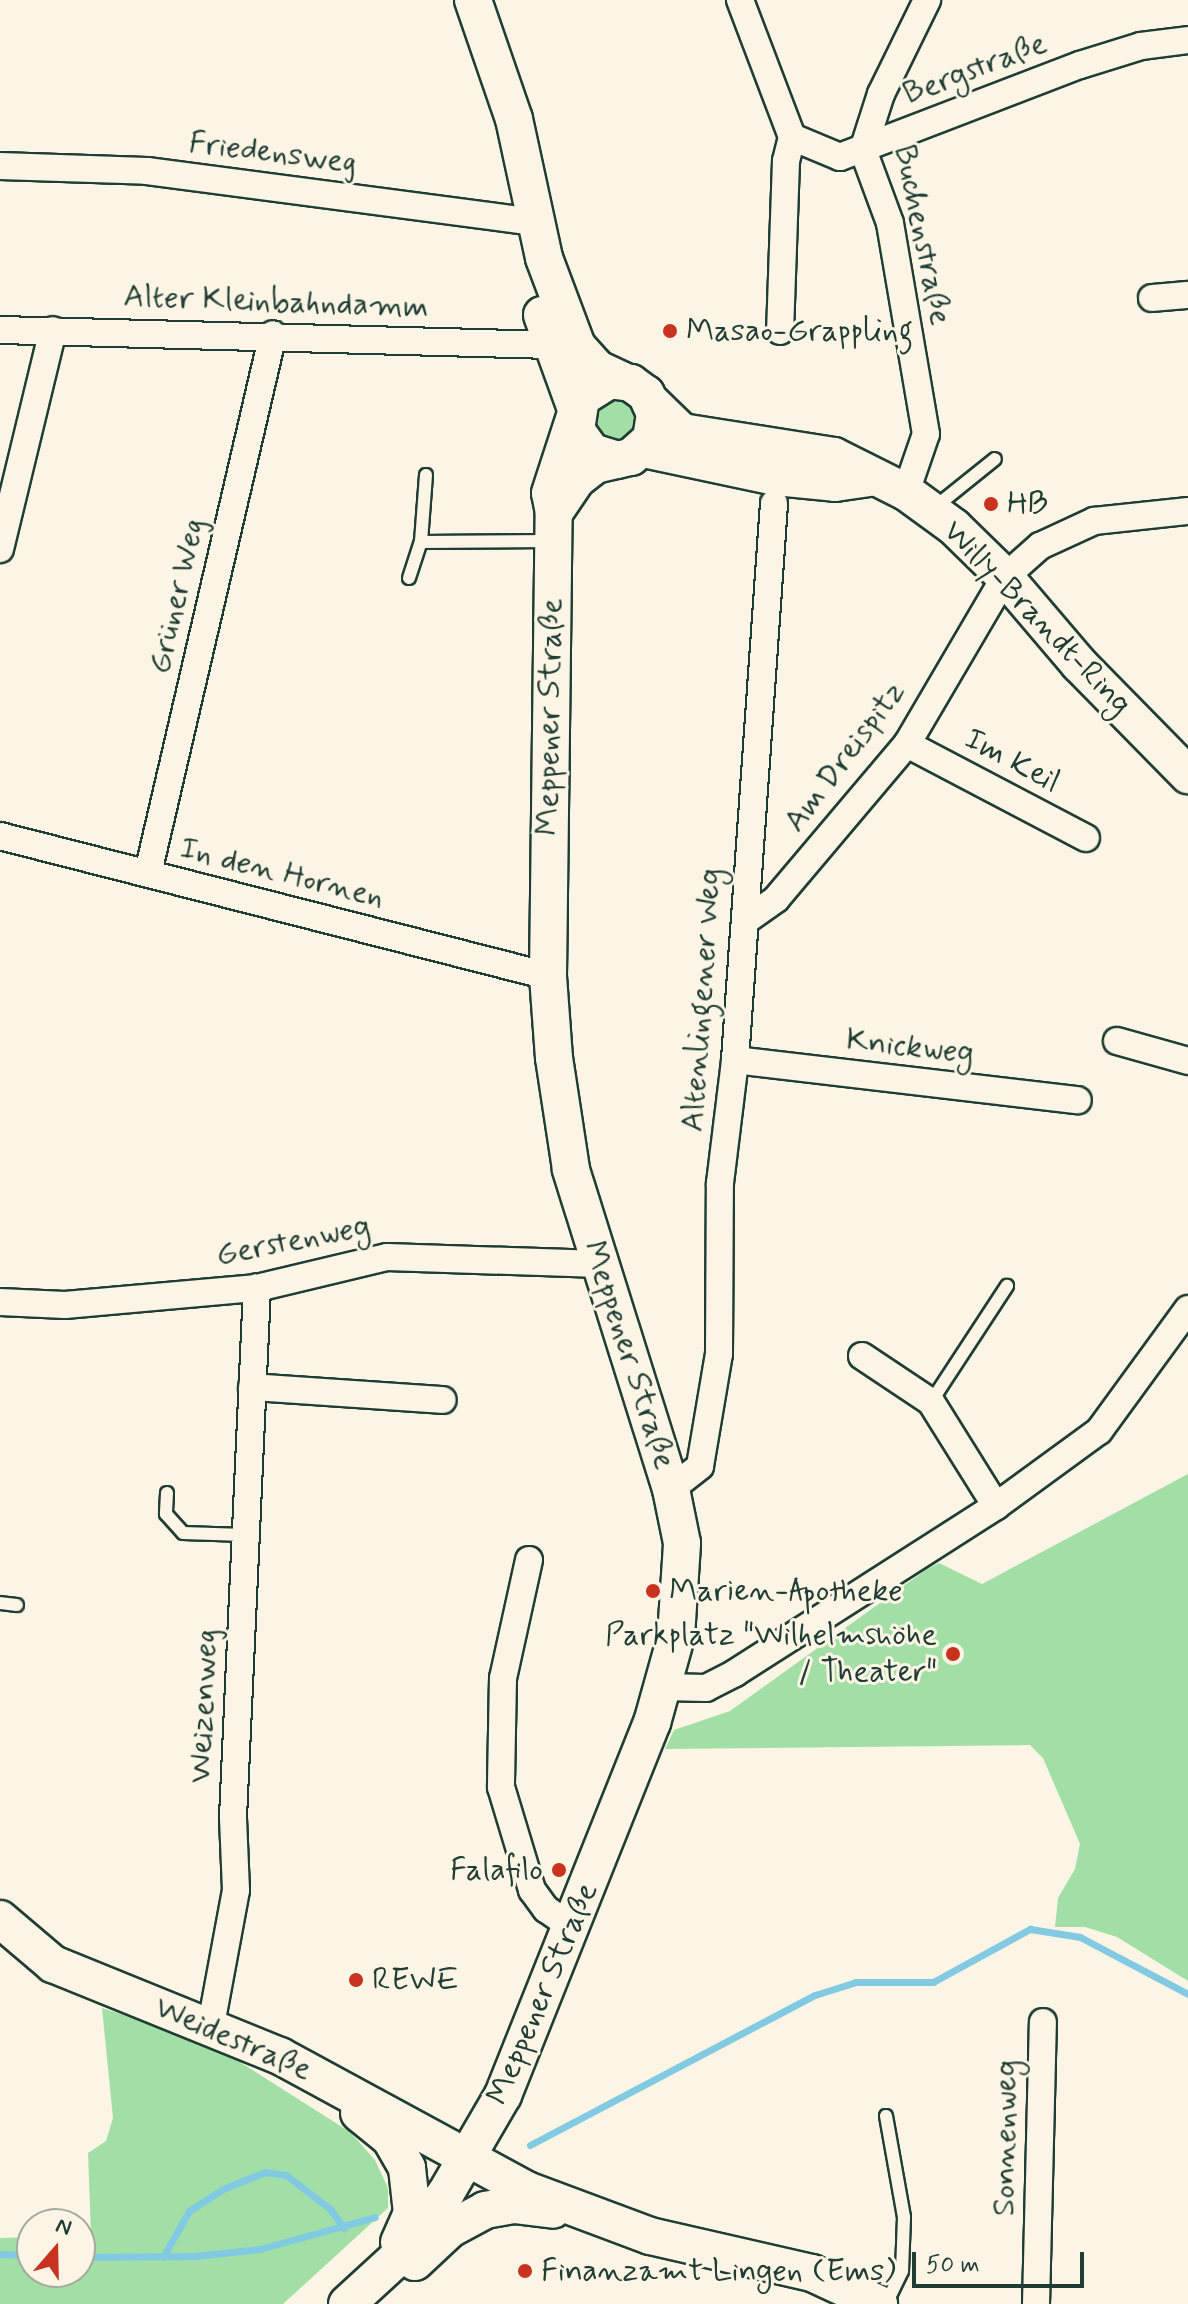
<!DOCTYPE html>
<html>
<head>
<meta charset="utf-8">
<style>
  body { margin:0 }
  #map { position:relative; width:1188px; height:2304px; overflow:hidden; background:#fcf5e5; font-family:Mynerve,sans-serif }
  div>[style] { position:absolute }
  .green>* { inset:0; background:#a2dfa6 }
  .stream>* { height:7px; margin:-3.5px; padding:0 3.5px; transform-origin:3.5px; border-radius:3.5px; background:#81cae2 }
  .roads { filter:drop-shadow(2px 0 #1f3d34) drop-shadow(-2px 0 #1f3d34) drop-shadow(0 2px #1f3d34) drop-shadow(0 -2px #1f3d34) }
  .lane>* { height:12px; margin:-6px; padding:0 6px; transform-origin:6px; border-radius:6px; background:#fcf5e5 }
  .street>* { height:26px; margin:-13px; padding:0 13px; transform-origin:13px; border-radius:13px; background:#fcf5e5 }
  .secondary>* { height:36px; margin:-18px; padding:0 18px; transform-origin:18px; border-radius:18px; background:#fcf5e5 }
  .dots>* { width:22px; height:22px; translate:-50% -50%; box-sizing:border-box; border:4px solid #fcf5e5; border-radius:50% }
  span { translate:-50% -50%; white-space:nowrap; text-align:center; line-height:1.15; -webkit-text-stroke:6px #fcf5e5; paint-order:stroke }
  .street-label { font-size:32px; color:#1f3d34 }
  .poi-label { font-size:32px; color:#1f3d34 }
  .left { translate:0 -50%; text-align:left }
  .right { translate:-100% -50%; text-align:right }
  .north { position:absolute; left:16px; top:2208px; width:80px; height:80px; box-sizing:border-box; background:#fcf5e5; border:2px solid #a4ab9e; border-radius:50%; rotate:20deg; font-size:22px; font-weight:700; line-height:32px; text-align:center; color:#1f3d34 }
  .north::after { content:''; display:block; margin:auto; width:28px; height:36px; background:#c8321e; clip-path:polygon(50% 0,100% 100%,50% 72%,0 100%) }
  .scale { position:absolute; left:912px; top:2252px; width:172px; height:36px; box-sizing:border-box; border:4px solid #1f3d34; border-top:0; padding-left:10px; font-size:24px; line-height:28px; white-space:nowrap; color:#1f3d34; -webkit-text-stroke:6px #fcf5e5; paint-order:stroke }
</style>
</head>
<body>
<div id="map">
  <div class="green">
    <div style="clip-path:polygon(625px 395px,642px 422px,629px 443px,602px 444px,588px 412px,592px 404px)"></div>
    <div style="clip-path:polygon(1188px 1474px,1188px 1981px,1117px 1937px,1085px 1927px,1055px 1927px,1058px 1898px,1075px 1869px,1080px 1844px,1043px 1758px,1030px 1745px,665px 1749px,674px 1730px,730px 1711px,927px 1569px,939px 1563px,982px 1584px)"></div>
    <div style="clip-path:polygon(102px 2008px,174px 2031px,240px 2062px,350px 2132px,375px 2160px,388px 2188px,388px 2208px,283px 2304px,0 2304px,0 2238px,32px 2237px,32px 2272px,80px 2272px,80px 2235px,91px 2234px,88px 2153px,106px 2141px,113px 2118px)"></div>
  </div>
  <div class="stream">
    <div style="left:530px;top:2145px;width:322px;rotate:-27.8deg"></div>
    <div style="left:815px;top:1995px;width:43px;rotate:-17.6deg"></div>
    <div style="left:856px;top:1982px;width:77px"></div>
    <div style="left:933px;top:1982px;width:111px;rotate:-28.7deg"></div>
    <div style="left:1030px;top:1929px;width:51px;rotate:9.1deg"></div>
    <div style="left:1080px;top:1937px;width:122px;rotate:27.8deg"></div>
    <div style="left:0;top:2254px;width:32px;rotate:2deg"></div>
    <div style="left:80px;top:2257px;width:115px;rotate:-0.5deg"></div>
    <div style="left:195px;top:2256px;width:65px;rotate:-6.1deg"></div>
    <div style="left:260px;top:2249px;width:119px;rotate:-15.5deg"></div>
    <div style="left:163px;top:2257px;width:53px;rotate:-60.5deg"></div>
    <div style="left:189px;top:2211px;width:40px;rotate:-32.9deg"></div>
    <div style="left:223px;top:2189px;width:45px;rotate:-22deg"></div>
    <div style="left:265px;top:2172px;width:21px;rotate:8deg"></div>
    <div style="left:286px;top:2175px;width:56px;rotate:37.7deg"></div>
    <div style="left:330px;top:2209px;width:24px;rotate:54deg"></div>
  </div>
  <div class="roads">
    <div class="lane">
      <div style="left:426px;top:475px;width:67px;rotate:94.3deg"></div>
      <div style="left:421px;top:542px;width:130px;rotate:-0.4deg"></div>
      <div style="left:934px;top:508px;width:78px;rotate:-38.8deg"></div>
      <div style="left:409px;top:578px;width:38px;rotate:-72deg"></div>
      <div style="left:931px;top:1402px;width:139px;rotate:-56.8deg"></div>
      <div style="left:167px;top:1493px;width:21px;rotate:93deg"></div>
      <div style="left:166px;top:1514px;width:25px;rotate:48deg"></div>
      <div style="left:183px;top:1533px;width:62px;rotate:1.8deg"></div>
      <div style="left:0;top:1603px;width:17px;rotate:7deg"></div>
      <div style="left:886px;top:2116px;width:103px;rotate:79.9deg"></div>
      <div style="left:904px;top:2217px;width:54px;rotate:92.1deg"></div>
      <div style="left:902px;top:2271px;width:37px;rotate:116deg"></div>
    </div>
    <div class="street">
      <div style="left:740px;top:0;width:147px;rotate:69.2deg"></div>
      <div style="left:792px;top:137px;width:25px;rotate:104deg"></div>
      <div style="left:786px;top:161px;width:170px;rotate:92deg"></div>
      <div style="left:792px;top:137px;width:52px;rotate:22.6deg"></div>
      <div style="left:840px;top:157px;width:257px;rotate:-21deg"></div>
      <div style="left:1080px;top:65px;width:64px;rotate:-17.3deg"></div>
      <div style="left:1141px;top:46px;width:47px;rotate:-7.3deg"></div>
      <div style="left:0;top:166px;width:147px;rotate:1.9deg"></div>
      <div style="left:147px;top:171px;width:393px;rotate:7.5deg"></div>
      <div style="left:1152px;top:298px;width:36px;rotate:-5deg"></div>
      <div style="left:0;top:330px;width:550px;rotate:1.56deg"></div>
      <div style="left:906px;top:492px;width:61px;rotate:-71deg"></div>
      <div style="left:926px;top:434px;width:214px;rotate:-99.7deg"></div>
      <div style="left:890px;top:223px;width:78px;rotate:-110.3deg"></div>
      <div style="left:863px;top:150px;width:59px;rotate:-72.2deg"></div>
      <div style="left:881px;top:94px;width:105px;rotate:-63.9deg"></div>
      <div style="left:0;top:549px;width:225px;rotate:-76.4deg"></div>
      <div style="left:907px;top:744px;width:202px;rotate:27.7deg"></div>
      <div style="left:0;top:836px;width:566px;rotate:14.33deg"></div>
      <div style="left:148px;top:873px;width:553px;rotate:-76.94deg"></div>
      <div style="left:745px;top:921px;width:38px;rotate:-35deg"></div>
      <div style="left:776px;top:899px;width:203px;rotate:-49.8deg"></div>
      <div style="left:907px;top:744px;width:194px;rotate:-59.6deg"></div>
      <div style="left:1005px;top:577px;width:47px;rotate:-41.5deg"></div>
      <div style="left:1040px;top:546px;width:60px;rotate:-24.8deg"></div>
      <div style="left:1094px;top:521px;width:95px;rotate:-6.1deg"></div>
      <div style="left:1117px;top:1041px;width:74px;rotate:15.7deg"></div>
      <div style="left:735px;top:1060px;width:345px;rotate:6.7deg"></div>
      <div style="left:0;top:1302px;width:65px;rotate:2.6deg"></div>
      <div style="left:65px;top:1305px;width:193px;rotate:-5.1deg"></div>
      <div style="left:257px;top:1288px;width:134px;rotate:-13.4deg"></div>
      <div style="left:387px;top:1257px;width:213px;rotate:1.9deg"></div>
      <div style="left:862px;top:1356px;width:83px;rotate:33.7deg"></div>
      <div style="left:931px;top:1402px;width:123px;rotate:58deg"></div>
      <div style="left:252px;top:1387px;width:191px;rotate:3.9deg"></div>
      <div style="left:671px;top:1489px;width:37px;rotate:-38deg"></div>
      <div style="left:700px;top:1466px;width:114px;rotate:-80.4deg"></div>
      <div style="left:719px;top:1354px;width:171px;rotate:-89.7deg"></div>
      <div style="left:720px;top:1183px;width:124px;rotate:-83deg"></div>
      <div style="left:735px;top:1060px;width:558px;rotate:-85.99deg"></div>
      <div style="left:529px;top:1560px;width:121px;rotate:102.4deg"></div>
      <div style="left:503px;top:1678px;width:109px;rotate:91.1deg"></div>
      <div style="left:501px;top:1787px;width:108px;rotate:73.2deg"></div>
      <div style="left:532px;top:1890px;width:24px;rotate:54deg"></div>
      <div style="left:546px;top:1909px;width:33px;rotate:35deg"></div>
      <div style="left:664px;top:1687px;width:42px;rotate:1.4deg"></div>
      <div style="left:706px;top:1688px;width:33px;rotate:-27deg"></div>
      <div style="left:735px;top:1673px;width:310px;rotate:-32.6deg"></div>
      <div style="left:996px;top:1506px;width:127px;rotate:-36.1deg"></div>
      <div style="left:1099px;top:1431px;width:151px;rotate:-53.9deg"></div>
      <div style="left:211px;top:2025px;width:137px;rotate:-79.5deg"></div>
      <div style="left:236px;top:1890px;width:73px;rotate:-92.4deg"></div>
      <div style="left:233px;top:1817px;width:530px;rotate:-87.4deg"></div>
      <div style="left:1036px;top:2304px;width:282px;rotate:-88.6deg"></div>
    </div>
    <div class="secondary">
      <div style="left:473px;top:0;width:126px;rotate:71deg"></div>
      <div style="left:514px;top:119px;width:142px;rotate:77.8deg"></div>
      <div style="left:544px;top:258px;width:94px;rotate:69.4deg"></div>
      <div style="left:577px;top:346px;width:31px;rotate:48deg"></div>
      <div style="left:598px;top:369px;width:26px;rotate:25deg"></div>
      <div style="left:542px;top:315px;width:100px;rotate:70.1deg"></div>
      <div style="left:651px;top:402px;width:43px;rotate:44.1deg"></div>
      <div style="left:682px;top:432px;width:154px;rotate:9deg"></div>
      <div style="left:834px;top:456px;width:80px;rotate:26.6deg"></div>
      <div style="left:906px;top:492px;width:59px;rotate:36.1deg"></div>
      <div style="left:954px;top:527px;width:71px;rotate:44.4deg"></div>
      <div style="left:1005px;top:577px;width:114px;rotate:49.6deg"></div>
      <div style="left:1079px;top:664px;width:156px;rotate:45.5deg"></div>
      <div style="left:643px;top:449px;width:136px;rotate:11.9deg"></div>
      <div style="left:776px;top:477px;width:59px;rotate:5.8deg"></div>
      <div style="left:835px;top:483px;width:40px;rotate:-8.5deg"></div>
      <div style="left:554px;top:513px;width:40px;rotate:-56deg"></div>
      <div style="left:576px;top:480px;width:24px;rotate:-38deg"></div>
      <div style="left:595px;top:465px;width:37px;rotate:-13deg"></div>
      <div style="left:631px;top:457px;width:27px;rotate:-42deg"></div>
      <div style="left:651px;top:439px;width:25px;rotate:-81deg"></div>
      <div style="left:655px;top:414px;width:22px;rotate:-114deg"></div>
      <div style="left:646px;top:394px;width:19px;rotate:-144deg"></div>
      <div style="left:631px;top:383px;width:21px;rotate:-172deg"></div>
      <div style="left:610px;top:380px;width:34px;rotate:148deg"></div>
      <div style="left:581px;top:398px;width:32px;rotate:99deg"></div>
      <div style="left:576px;top:430px;width:27px;rotate:54deg"></div>
      <div style="left:592px;top:452px;width:27px;rotate:17deg"></div>
      <div style="left:0;top:1919px;width:70px;rotate:40.3deg"></div>
      <div style="left:53px;top:1964px;width:245px;rotate:22.1deg"></div>
      <div style="left:280px;top:2056px;width:281px;rotate:28.5deg"></div>
      <div style="left:527px;top:2190px;width:131px;rotate:20.5deg"></div>
      <div style="left:650px;top:2236px;width:166px;rotate:12.9deg"></div>
      <div style="left:812px;top:2273px;width:74px;rotate:24.8deg"></div>
      <div style="left:359px;top:2113px;width:40px;rotate:39deg"></div>
      <div style="left:390px;top:2138px;width:34px;rotate:60deg"></div>
      <div style="left:407px;top:2168px;width:45px;rotate:83.7deg"></div>
      <div style="left:412px;top:2213px;width:32px;rotate:114deg"></div>
      <div style="left:415px;top:2262px;width:48px;rotate:-43.3deg"></div>
      <div style="left:450px;top:2229px;width:40px;rotate:-28deg"></div>
      <div style="left:485px;top:2210px;width:29px;rotate:-10deg"></div>
      <div style="left:514px;top:2205px;width:39px;rotate:7deg"></div>
      <div style="left:347px;top:2304px;width:67px;rotate:-42.6deg"></div>
      <div style="left:396px;top:2259px;width:83px;rotate:-52.9deg"></div>
      <div style="left:446px;top:2193px;width:113px;rotate:-59.8deg"></div>
      <div style="left:503px;top:2095px;width:401px;rotate:-68.2deg"></div>
      <div style="left:652px;top:1723px;width:89px;rotate:-74.4deg"></div>
      <div style="left:676px;top:1637px;width:94px;rotate:-86.3deg"></div>
      <div style="left:682px;top:1543px;width:55px;rotate:-101.5deg"></div>
      <div style="left:671px;top:1489px;width:335px;rotate:-107.4deg"></div>
      <div style="left:571px;top:1169px;width:112px;rotate:-98.7deg"></div>
      <div style="left:554px;top:1058px;width:82px;rotate:-94.2deg"></div>
      <div style="left:548px;top:976px;width:463px;rotate:-89.3deg"></div>
      <div style="left:554px;top:513px;width:20px;rotate:-101deg"></div>
      <div style="left:550px;top:493px;width:81px;rotate:-72deg"></div>
    </div>
  </div>
  <div class="dots">
    <div style="left:670px;top:331px;background:#c8321e"></div>
    <div style="left:991px;top:504px;background:#c8321e"></div>
    <div style="left:653px;top:1591px;background:#c8321e"></div>
    <div style="left:953px;top:1654px;background:#c8321e"></div>
    <div style="left:559px;top:1870px;background:#c8321e"></div>
    <div style="left:356px;top:1980px;background:#c8321e"></div>
    <div style="left:525px;top:2271px;background:#c8321e"></div>
  </div>
  <div class="street-label">
    <span style="left:975px;top:69px;rotate:-21deg">Bergstraße</span>
    <span style="left:273px;top:153px;rotate:7deg">Friedensweg</span>
    <span style="left:922px;top:235px;rotate:78deg">Buchenstraße</span>
    <span style="left:276px;top:302px;rotate:2deg">Alter Kleinbahndamm</span>
    <span style="left:177px;top:596px;rotate:-77deg">Grüner Weg</span>
    <span style="left:1037px;top:618px;rotate:46deg">Willy-Brandt-Ring</span>
    <span style="left:550px;top:717px;rotate:-89deg">Meppener Straße</span>
    <span style="left:845px;top:757px;rotate:-53deg">Am Dreispitz</span>
    <span style="left:1012px;top:761px;rotate:28deg">Im Keil</span>
    <span style="left:282px;top:873px;rotate:14deg">In den Hornen</span>
    <span style="left:702px;top:1000px;rotate:-86deg">Altenlingener Weg</span>
    <span style="left:910px;top:1047px;rotate:6deg">Knickweg</span>
    <span style="left:293px;top:1241px;rotate:-11deg">Gerstenweg</span>
    <span style="left:629px;top:1355px;rotate:72deg">Meppener Straße</span>
    <span style="left:204px;top:1706px;rotate:-88deg">Weizenweg</span>
    <span style="left:543px;top:1994px;rotate:-67deg">Meppener Straße</span>
    <span style="left:233px;top:2039px;rotate:23deg">Weidestraße</span>
    <span style="left:1006px;top:2138px;rotate:-89deg">Sonnenweg</span>
  </div>
  <div class="poi-label">
    <span class="left" style="left:686px;top:331px">Masao-Grappling</span>
    <span class="left" style="left:1007px;top:504px">HB</span>
    <span class="left" style="left:669px;top:1591px">Marien-Apotheke</span>
    <span class="right" style="left:937px;top:1654px">Parkplatz "Wilhelmshöhe<br>/ Theater"</span>
    <span class="right" style="left:543px;top:1870px">Falafilo</span>
    <span class="left" style="left:372px;top:1980px">REWE</span>
    <span class="left" style="left:541px;top:2271px">Finanzamt Lingen (Ems)</span>
  </div>
  <div class="north">N</div>
  <div class="scale">50 m</div>
</div>
</body>
</html>
